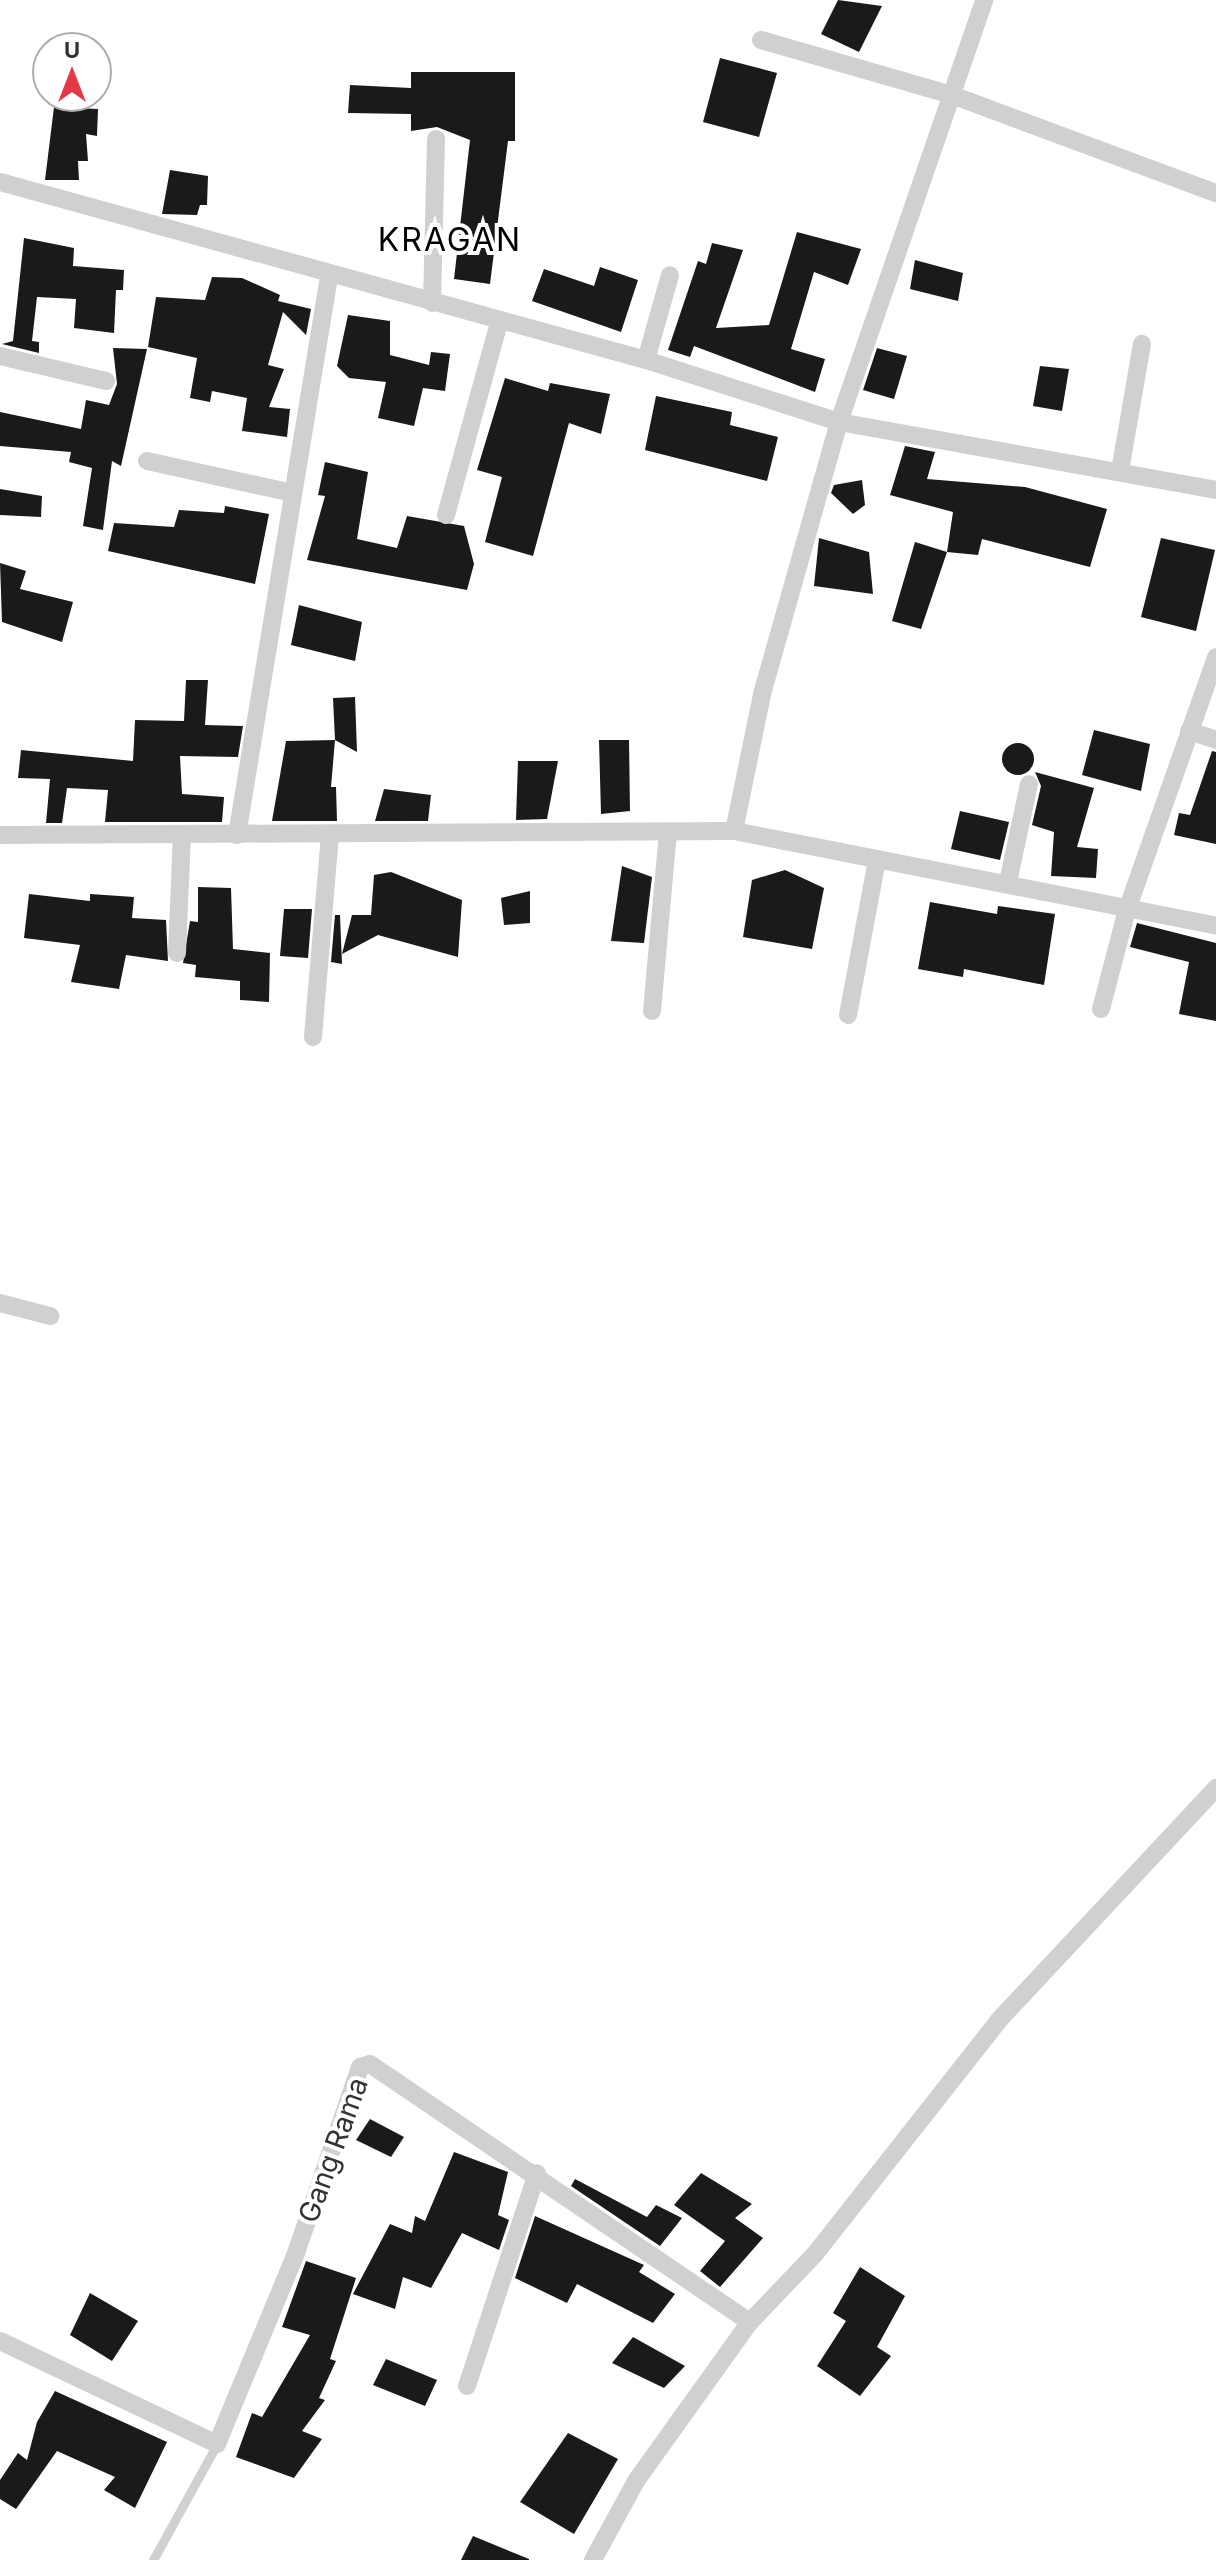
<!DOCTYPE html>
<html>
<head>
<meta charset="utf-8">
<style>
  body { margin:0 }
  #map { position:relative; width:1216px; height:2560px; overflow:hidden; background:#fff; font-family:Inter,sans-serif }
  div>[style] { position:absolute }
  .building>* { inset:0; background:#1a1a1a }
  .round { border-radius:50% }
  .service>* { height:9px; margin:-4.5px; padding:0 4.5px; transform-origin:4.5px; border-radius:4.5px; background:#d0d0d0 }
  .minor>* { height:18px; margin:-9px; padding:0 9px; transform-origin:9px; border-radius:9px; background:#d0d0d0 }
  span { translate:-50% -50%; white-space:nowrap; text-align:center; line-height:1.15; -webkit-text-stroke:8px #fff; paint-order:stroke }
  .street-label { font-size:28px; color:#333 }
  .quarter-label { font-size:32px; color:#000; letter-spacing:2px }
  .north { position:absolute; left:32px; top:32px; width:80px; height:80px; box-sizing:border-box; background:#fff; border:2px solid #adadad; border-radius:50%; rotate:0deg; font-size:22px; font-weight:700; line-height:32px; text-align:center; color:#333 }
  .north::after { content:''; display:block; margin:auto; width:28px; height:36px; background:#e63946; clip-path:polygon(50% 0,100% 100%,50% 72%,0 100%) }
</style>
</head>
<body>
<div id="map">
  <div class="building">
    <div style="clip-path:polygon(838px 0,882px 6px,859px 52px,821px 34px)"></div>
    <div style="clip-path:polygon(720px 58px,777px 73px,759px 137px,703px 122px)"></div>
    <div style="clip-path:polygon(411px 72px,515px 72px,515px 141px,508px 141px,490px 284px,454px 279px,470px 140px,437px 127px,411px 131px,411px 114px,348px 113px,350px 85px,411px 88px)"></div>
    <div style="clip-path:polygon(54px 107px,98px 109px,97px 136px,86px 134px,88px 161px,78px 161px,79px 180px,45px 180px)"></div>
    <div style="clip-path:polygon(170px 170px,208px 176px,207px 205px,200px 205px,197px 215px,162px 214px)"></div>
    <div style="clip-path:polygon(797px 232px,861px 249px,848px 285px,814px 272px,791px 349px,825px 359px,815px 392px,694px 346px,690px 357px,668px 350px,698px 261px,706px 264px,712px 243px,743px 250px,716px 328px,769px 325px)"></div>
    <div style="clip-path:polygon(24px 238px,74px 248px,73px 266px,124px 270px,123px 290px,116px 290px,114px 333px,74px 328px,76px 299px,37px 297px,32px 341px,39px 342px,39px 353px,2px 344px,13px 341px)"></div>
    <div style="clip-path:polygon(915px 260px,963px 273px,958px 301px,910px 289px)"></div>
    <div style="clip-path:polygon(600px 267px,638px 280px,621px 332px,532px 301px,544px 269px,594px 286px)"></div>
    <div style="clip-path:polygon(212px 277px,242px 278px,280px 295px,278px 301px,311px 309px,306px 335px,283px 312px,268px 365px,284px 369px,269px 407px,290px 409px,287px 437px,242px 431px,247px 398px,212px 391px,210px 402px,190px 398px,197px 358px,148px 347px,156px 297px,205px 300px)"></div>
    <div style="clip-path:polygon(348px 315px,390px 321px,390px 355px,429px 365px,431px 352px,450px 354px,445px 391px,423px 388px,414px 426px,378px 418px,386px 382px,349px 378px,337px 366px)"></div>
    <div style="clip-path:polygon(113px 348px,147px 349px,121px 466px,112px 461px,103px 530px,83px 526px,92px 468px,69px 462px,71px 452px,0 446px,0 412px,81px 429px,86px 400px,109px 405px,117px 384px)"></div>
    <div style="clip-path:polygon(877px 348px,907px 356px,894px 399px,863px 390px)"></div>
    <div style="clip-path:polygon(1040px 366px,1069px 369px,1062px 411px,1033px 406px)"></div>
    <div style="clip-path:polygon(505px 378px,548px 391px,550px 383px,610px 394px,601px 434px,569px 423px,533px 556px,485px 542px,502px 477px,477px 470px)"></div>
    <div style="clip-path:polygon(656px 396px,732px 412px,730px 425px,778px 437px,767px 481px,645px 450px)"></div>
    <div style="clip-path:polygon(905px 446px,935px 452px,927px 479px,1025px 487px,1107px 509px,1090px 567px,982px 539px,978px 555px,947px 552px,953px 512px,890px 495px)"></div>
    <div style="clip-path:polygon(325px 462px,368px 472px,357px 539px,397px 548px,407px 516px,464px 526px,474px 564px,467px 590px,307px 560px,325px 496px,318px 495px)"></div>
    <div style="clip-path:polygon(862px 480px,865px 505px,853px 514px,831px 493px,834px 485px)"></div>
    <div style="clip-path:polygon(0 489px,42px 496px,41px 517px,0 515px)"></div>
    <div style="clip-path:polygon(225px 506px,269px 514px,255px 584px,108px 551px,114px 523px,174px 527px,179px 510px,224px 513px)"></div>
    <div style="clip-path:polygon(819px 538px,869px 552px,873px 594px,814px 586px)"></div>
    <div style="clip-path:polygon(1161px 538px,1215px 550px,1196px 631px,1141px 617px)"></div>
    <div style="clip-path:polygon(915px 542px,947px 552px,921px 629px,892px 621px)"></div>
    <div style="clip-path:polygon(0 563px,26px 571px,20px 589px,73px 602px,62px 642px,2px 622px)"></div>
    <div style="clip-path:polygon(299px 605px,362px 622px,355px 661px,291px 645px)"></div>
    <div style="clip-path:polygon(186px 680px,208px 680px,205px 725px,243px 726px,238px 757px,180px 756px,182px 794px,224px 797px,222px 822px,105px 822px,108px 790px,67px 788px,62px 823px,46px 823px,50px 779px,18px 778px,21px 750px,133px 761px,135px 720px,184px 721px)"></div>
    <div style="clip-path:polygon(355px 697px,357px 752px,335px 740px,333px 698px)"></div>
    <div style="clip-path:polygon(1094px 730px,1150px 744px,1141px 791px,1082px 775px)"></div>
    <div style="clip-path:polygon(335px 740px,331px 787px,336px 787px,337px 821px,272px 821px,286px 741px)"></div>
    <div style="clip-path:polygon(599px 740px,629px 740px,630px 811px,601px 814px)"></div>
    <div class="round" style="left:1002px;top:743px;width:32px;height:32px"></div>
    <div style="clip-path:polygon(1212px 751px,1216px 752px,1216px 844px,1174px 835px,1179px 813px,1190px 815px)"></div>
    <div style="clip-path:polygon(518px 761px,558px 761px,547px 819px,516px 820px)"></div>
    <div style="clip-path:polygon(1035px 772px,1094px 788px,1077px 847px,1098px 849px,1096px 878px,1051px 876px,1054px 832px,1032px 825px,1041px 786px)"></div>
    <div style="clip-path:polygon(384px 789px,431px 795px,428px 821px,375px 821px)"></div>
    <div style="clip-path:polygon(960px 811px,1009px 822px,1000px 860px,951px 849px)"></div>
    <div style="clip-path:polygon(622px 866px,652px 877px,644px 943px,611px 941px)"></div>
    <div style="clip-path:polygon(785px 870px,824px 888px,812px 949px,743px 937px,752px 880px)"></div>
    <div style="clip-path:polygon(391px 872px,462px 900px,458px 957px,378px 935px,342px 954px,352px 915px,371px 915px,374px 875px)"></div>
    <div style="clip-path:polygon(198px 887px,231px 888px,233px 949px,270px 953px,269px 1002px,240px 1000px,240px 981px,195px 977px,196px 965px,183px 963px,190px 921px,198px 922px)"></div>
    <div style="clip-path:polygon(530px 891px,530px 923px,504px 925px,501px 898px)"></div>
    <div style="clip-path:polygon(29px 894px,90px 901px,90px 894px,134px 897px,132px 918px,166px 920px,168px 961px,126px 955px,119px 989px,71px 982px,80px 945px,24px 938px)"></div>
    <div style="clip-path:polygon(930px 902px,997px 914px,998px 906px,1055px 914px,1044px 985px,964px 969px,963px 977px,918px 969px)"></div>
    <div style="clip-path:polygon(284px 909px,312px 909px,308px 958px,280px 956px)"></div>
    <div style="clip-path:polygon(335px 915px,340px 915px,342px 964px,331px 962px)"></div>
    <div style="clip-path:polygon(1137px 923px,1216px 943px,1216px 1021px,1179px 1014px,1189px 962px,1130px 947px)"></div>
    <div style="clip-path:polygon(370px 2119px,404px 2137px,391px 2157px,356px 2140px)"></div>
    <div style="clip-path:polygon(454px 2152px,508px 2172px,498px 2215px,509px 2220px,499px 2250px,462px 2233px,431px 2288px,403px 2277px,395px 2309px,353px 2294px,390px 2224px,412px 2233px,415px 2216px,425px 2221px)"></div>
    <div style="clip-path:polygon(701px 2173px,752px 2204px,735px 2218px,763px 2238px,720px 2287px,700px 2271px,725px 2241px,674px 2205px)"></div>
    <div style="clip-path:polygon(575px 2179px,647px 2217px,656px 2205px,682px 2218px,660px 2246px,571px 2186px)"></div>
    <div style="clip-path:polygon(535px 2216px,644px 2265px,639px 2272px,675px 2294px,653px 2323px,577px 2284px,567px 2303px,515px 2278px)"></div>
    <div style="clip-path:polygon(306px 2261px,356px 2278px,330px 2359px,336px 2361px,319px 2398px,325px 2400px,302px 2431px,322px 2439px,294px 2478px,236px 2457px,252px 2413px,262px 2417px,310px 2335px,282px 2327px)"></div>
    <div style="clip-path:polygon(860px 2267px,905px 2296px,877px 2347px,891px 2356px,860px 2396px,817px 2366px,846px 2321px,833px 2313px)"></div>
    <div style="clip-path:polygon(90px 2293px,138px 2321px,112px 2361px,70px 2335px)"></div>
    <div style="clip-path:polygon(633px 2337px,685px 2366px,664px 2388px,612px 2363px)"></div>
    <div style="clip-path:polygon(386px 2359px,437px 2380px,425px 2406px,373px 2385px)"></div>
    <div style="clip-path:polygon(55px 2391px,167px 2442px,135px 2508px,104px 2490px,115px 2477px,57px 2451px,16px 2509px,0 2499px,0 2480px,18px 2453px,27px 2460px,37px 2422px)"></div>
    <div style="clip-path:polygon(568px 2433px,618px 2459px,574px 2534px,520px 2502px)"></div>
    <div style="clip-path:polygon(473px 2536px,529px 2559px,529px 2560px,461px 2560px)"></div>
  </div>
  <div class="service">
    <div style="left:153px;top:2560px;width:132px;rotate:-61.1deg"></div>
  </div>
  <div class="minor">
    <div style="left:761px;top:40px;width:199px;rotate:16.1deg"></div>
    <div style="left:952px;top:95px;width:282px;rotate:20.4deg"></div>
    <div style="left:0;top:182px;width:670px;rotate:15.41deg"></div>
    <div style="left:646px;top:360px;width:203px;rotate:17.8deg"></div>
    <div style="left:839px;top:422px;width:383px;rotate:10.2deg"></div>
    <div style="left:432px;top:303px;width:164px;rotate:-88.6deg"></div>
    <div style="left:0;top:356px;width:109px;rotate:13.3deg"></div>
    <div style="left:646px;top:360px;width:88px;rotate:-74.2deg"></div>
    <div style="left:147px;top:461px;width:148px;rotate:12.4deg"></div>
    <div style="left:1120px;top:471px;width:129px;rotate:-80.2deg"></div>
    <div style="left:446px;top:515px;width:200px;rotate:-74.6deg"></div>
    <div style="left:1189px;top:731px;width:28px;rotate:18deg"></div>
    <div style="left:734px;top:831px;width:140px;rotate:-78.4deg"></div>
    <div style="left:762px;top:694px;width:283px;rotate:-74.2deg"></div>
    <div style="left:839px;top:422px;width:446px;rotate:-71deg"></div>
    <div style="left:0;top:835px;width:734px;rotate:-0.31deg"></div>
    <div style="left:734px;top:831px;width:491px;rotate:11.1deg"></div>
    <div style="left:237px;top:835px;width:566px;rotate:-80.64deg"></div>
    <div style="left:1008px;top:882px;width:100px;rotate:-77.9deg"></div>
    <div style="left:177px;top:953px;width:118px;rotate:-87.6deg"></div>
    <div style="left:1101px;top:1009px;width:102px;rotate:-75.3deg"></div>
    <div style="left:1127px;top:910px;width:268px;rotate:-70.6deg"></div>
    <div style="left:652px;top:1011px;width:180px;rotate:-84.9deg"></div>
    <div style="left:848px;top:1015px;width:158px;rotate:-79.4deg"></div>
    <div style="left:313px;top:1037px;width:204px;rotate:-85.2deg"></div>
    <div style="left:0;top:1303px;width:52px;rotate:14.6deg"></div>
    <div style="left:0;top:2341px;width:240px;rotate:25.4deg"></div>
    <div style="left:217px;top:2444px;width:207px;rotate:-67.5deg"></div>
    <div style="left:296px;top:2253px;width:197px;rotate:-71deg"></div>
    <div style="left:360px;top:2067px;width:10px;rotate:-17deg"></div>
    <div style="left:370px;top:2064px;width:459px;rotate:34.2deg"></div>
    <div style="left:467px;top:2386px;width:224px;rotate:-71.8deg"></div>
    <div style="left:593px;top:2560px;width:90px;rotate:-61.4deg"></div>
    <div style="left:636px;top:2481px;width:196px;rotate:-54.4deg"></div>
    <div style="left:750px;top:2322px;width:94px;rotate:-46.3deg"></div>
    <div style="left:815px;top:2254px;width:298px;rotate:-51.8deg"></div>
    <div style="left:999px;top:2020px;width:318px;rotate:-46.9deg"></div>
  </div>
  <div class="street-label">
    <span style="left:333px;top:2150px;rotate:-70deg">Gang Rama</span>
  </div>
  <div class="quarter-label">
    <span style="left:450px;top:240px">KRAGAN</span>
  </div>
  <div class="north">U</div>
</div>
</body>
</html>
